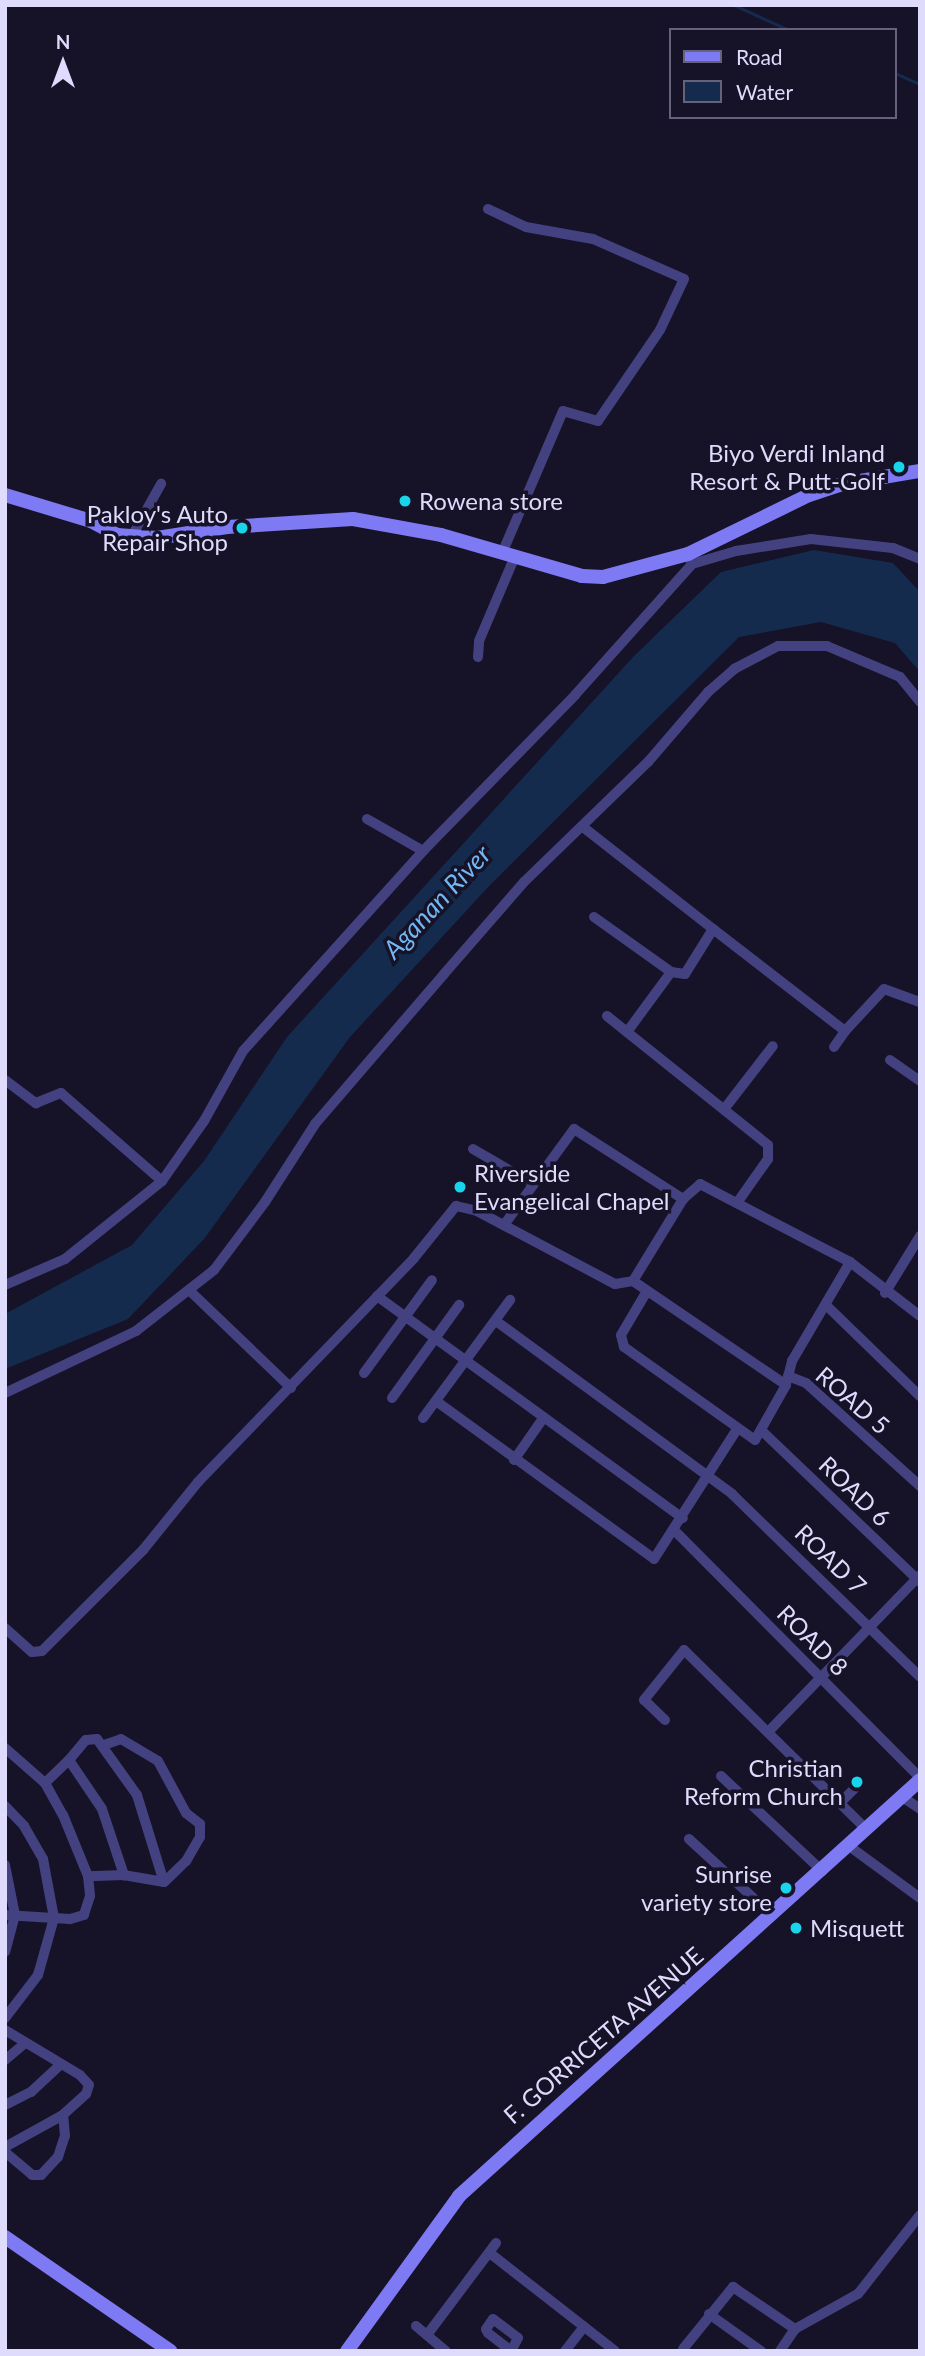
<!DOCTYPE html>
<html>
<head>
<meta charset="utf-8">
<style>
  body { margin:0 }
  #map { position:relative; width:925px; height:2356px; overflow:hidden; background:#161227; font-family:Lato,sans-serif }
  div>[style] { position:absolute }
  .water>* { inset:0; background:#152b4d }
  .stream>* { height:2.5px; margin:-1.25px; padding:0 1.25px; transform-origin:1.25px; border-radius:1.25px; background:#152b4d }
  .street>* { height:10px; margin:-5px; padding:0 5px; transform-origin:5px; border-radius:5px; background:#444181 }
  .secondary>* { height:14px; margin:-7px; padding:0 7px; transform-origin:7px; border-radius:7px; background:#7d7af3 }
  .dots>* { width:19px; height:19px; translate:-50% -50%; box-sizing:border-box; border:4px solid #161227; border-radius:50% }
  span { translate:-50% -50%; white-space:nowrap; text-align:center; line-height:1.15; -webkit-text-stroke:7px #161227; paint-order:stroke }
  .poi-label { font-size:24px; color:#dfdbfc }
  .right { translate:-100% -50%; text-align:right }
  .left { translate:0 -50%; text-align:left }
  .street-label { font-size:24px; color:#dfdbfc }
  .water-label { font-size:26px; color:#72b7f3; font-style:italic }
  .frame { position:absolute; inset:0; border:7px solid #dfdbfc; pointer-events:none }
  .legend { position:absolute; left:669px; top:28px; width:228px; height:91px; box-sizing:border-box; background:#161227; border:2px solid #66627c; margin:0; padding:9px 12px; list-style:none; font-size:21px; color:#dfdbfc }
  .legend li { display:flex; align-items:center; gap:14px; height:35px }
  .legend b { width:35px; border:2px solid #66627c }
  .north { position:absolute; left:28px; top:28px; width:70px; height:70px; -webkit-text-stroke:5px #161227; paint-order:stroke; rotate:0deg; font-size:19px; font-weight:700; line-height:28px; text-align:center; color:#dfdbfc }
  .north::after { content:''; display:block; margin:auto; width:24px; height:32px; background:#dfdbfc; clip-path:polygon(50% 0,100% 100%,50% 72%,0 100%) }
</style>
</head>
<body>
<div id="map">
  <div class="water">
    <div style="clip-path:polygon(814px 550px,893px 563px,920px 592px,920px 672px,895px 643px,821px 622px,739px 637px,490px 885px,350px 1037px,204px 1239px,128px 1319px,5px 1369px,5px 1314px,132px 1245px,204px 1161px,287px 1037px,634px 656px,721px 572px)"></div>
  </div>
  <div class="stream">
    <div style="left:734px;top:5px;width:60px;rotate:24.4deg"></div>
    <div style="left:895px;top:73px;width:27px;rotate:24deg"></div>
  </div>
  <div class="street">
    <div style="left:488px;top:209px;width:42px;rotate:25.3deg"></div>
    <div style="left:526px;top:227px;width:68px;rotate:10.2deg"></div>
    <div style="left:593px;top:239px;width:99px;rotate:23.7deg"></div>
    <div style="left:684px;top:279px;width:56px;rotate:115.2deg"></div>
    <div style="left:660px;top:330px;width:110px;rotate:124.3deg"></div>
    <div style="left:598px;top:421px;width:36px;rotate:-164deg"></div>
    <div style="left:563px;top:411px;width:152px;rotate:113.2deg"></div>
    <div style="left:132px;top:536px;width:60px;rotate:-60.9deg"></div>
    <div style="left:692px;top:564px;width:46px;rotate:-16.5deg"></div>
    <div style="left:736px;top:551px;width:76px;rotate:-9.1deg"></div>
    <div style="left:811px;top:539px;width:82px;rotate:6.3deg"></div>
    <div style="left:893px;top:548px;width:29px;rotate:22deg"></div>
    <div style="left:478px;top:657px;width:16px;rotate:-86deg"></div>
    <div style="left:479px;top:641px;width:92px;rotate:-67deg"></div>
    <div style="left:367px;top:819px;width:64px;rotate:29.7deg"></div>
    <div style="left:583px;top:827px;width:165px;rotate:38.1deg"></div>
    <div style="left:594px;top:917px;width:95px;rotate:35.5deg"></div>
    <div style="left:607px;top:1016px;width:206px;rotate:38.7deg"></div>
    <div style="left:768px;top:1145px;width:14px;rotate:90deg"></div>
    <div style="left:768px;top:1159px;width:54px;rotate:125.2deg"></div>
    <div style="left:627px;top:1032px;width:74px;rotate:-53.7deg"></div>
    <div style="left:671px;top:972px;width:14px;rotate:8deg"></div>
    <div style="left:685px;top:974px;width:53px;rotate:-58.1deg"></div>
    <div style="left:713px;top:929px;width:167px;rotate:37.7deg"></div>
    <div style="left:845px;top:1031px;width:57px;rotate:-47.1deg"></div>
    <div style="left:884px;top:989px;width:38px;rotate:20deg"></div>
    <div style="left:834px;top:1047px;width:19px;rotate:-55deg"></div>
    <div style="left:890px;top:1060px;width:37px;rotate:35deg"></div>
    <div style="left:5px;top:1080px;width:39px;rotate:37deg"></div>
    <div style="left:36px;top:1103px;width:27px;rotate:-22deg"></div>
    <div style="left:61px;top:1093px;width:134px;rotate:41.1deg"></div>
    <div style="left:725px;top:1108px;width:78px;rotate:-52.3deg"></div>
    <div style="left:473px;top:1149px;width:69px;rotate:30.3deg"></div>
    <div style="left:504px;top:1225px;width:119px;rotate:-53.9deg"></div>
    <div style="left:574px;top:1129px;width:130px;rotate:32.7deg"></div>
    <div style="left:633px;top:1281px;width:185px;rotate:34.2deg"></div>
    <div style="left:786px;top:1385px;width:63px;rotate:119.4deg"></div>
    <div style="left:755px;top:1440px;width:161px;rotate:-144.6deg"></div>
    <div style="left:624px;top:1347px;width:12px;rotate:-104deg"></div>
    <div style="left:621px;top:1335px;width:51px;rotate:-59.4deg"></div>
    <div style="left:5px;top:1285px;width:65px;rotate:-23.4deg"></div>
    <div style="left:65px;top:1259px;width:124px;rotate:-38.8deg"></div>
    <div style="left:162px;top:1181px;width:73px;rotate:-55deg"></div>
    <div style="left:204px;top:1121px;width:80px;rotate:-60.9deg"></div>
    <div style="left:243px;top:1051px;width:269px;rotate:-48deg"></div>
    <div style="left:423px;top:851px;width:218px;rotate:-45.7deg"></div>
    <div style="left:575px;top:695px;width:176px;rotate:-48.2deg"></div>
    <div style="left:692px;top:564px;width:11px;rotate:-112deg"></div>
    <div style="left:190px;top:1291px;width:140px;rotate:43.8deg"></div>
    <div style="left:885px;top:1293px;width:67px;rotate:-58.4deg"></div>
    <div style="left:377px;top:1296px;width:378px;rotate:36deg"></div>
    <div style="left:828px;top:1307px;width:128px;rotate:44.1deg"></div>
    <div style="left:496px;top:1321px;width:293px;rotate:36.2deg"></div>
    <div style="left:732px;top:1494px;width:262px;rotate:44.2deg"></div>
    <div style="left:364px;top:1373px;width:115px;rotate:-53.8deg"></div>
    <div style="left:788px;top:1376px;width:19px;rotate:21deg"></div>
    <div style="left:806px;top:1383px;width:154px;rotate:42.1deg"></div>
    <div style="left:787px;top:1381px;width:21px;rotate:-76deg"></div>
    <div style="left:792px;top:1361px;width:115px;rotate:-59.6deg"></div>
    <div style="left:5px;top:1393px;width:145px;rotate:-25.3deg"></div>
    <div style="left:136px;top:1331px;width:99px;rotate:-38deg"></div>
    <div style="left:214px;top:1270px;width:85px;rotate:-53.1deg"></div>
    <div style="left:265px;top:1202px;width:93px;rotate:-57.3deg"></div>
    <div style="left:315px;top:1124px;width:198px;rotate:-49.3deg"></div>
    <div style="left:444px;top:974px;width:122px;rotate:-49deg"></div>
    <div style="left:524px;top:882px;width:173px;rotate:-44.1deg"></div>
    <div style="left:648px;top:762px;width:92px;rotate:-49.4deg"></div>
    <div style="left:708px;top:692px;width:35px;rotate:-41deg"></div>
    <div style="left:734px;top:669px;width:50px;rotate:-27.6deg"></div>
    <div style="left:778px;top:646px;width:49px"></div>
    <div style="left:827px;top:646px;width:79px;rotate:23deg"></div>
    <div style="left:900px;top:677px;width:32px;rotate:51deg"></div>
    <div style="left:392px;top:1398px;width:115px;rotate:-54.2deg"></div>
    <div style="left:436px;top:1401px;width:269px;rotate:35.9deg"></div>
    <div style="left:654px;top:1559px;width:154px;rotate:-57.4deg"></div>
    <div style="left:423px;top:1418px;width:147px;rotate:-53.6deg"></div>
    <div style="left:761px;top:1430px;width:220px;rotate:43.7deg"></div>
    <div style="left:514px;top:1460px;width:52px;rotate:-55.1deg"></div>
    <div style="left:675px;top:1531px;width:348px;rotate:45.2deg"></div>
    <div style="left:5px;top:1628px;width:36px;rotate:42deg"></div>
    <div style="left:32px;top:1652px;width:10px;rotate:-6deg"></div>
    <div style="left:42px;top:1651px;width:143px;rotate:-45deg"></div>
    <div style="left:143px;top:1550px;width:87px;rotate:-51deg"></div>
    <div style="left:198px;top:1482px;width:311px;rotate:-46deg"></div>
    <div style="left:414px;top:1258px;width:67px;rotate:-51.1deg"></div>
    <div style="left:456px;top:1206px;width:22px;rotate:13deg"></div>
    <div style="left:477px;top:1211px;width:156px;rotate:27.9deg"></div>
    <div style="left:615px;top:1284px;width:18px;rotate:-9deg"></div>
    <div style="left:633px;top:1281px;width:96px;rotate:-58.6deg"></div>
    <div style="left:683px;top:1199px;width:23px;rotate:-41deg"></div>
    <div style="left:700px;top:1184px;width:169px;rotate:27.5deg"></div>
    <div style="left:850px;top:1262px;width:88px;rotate:37.6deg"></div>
    <div style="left:665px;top:1720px;width:29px;rotate:-136deg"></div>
    <div style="left:644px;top:1700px;width:64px;rotate:-51.3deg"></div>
    <div style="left:684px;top:1650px;width:255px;rotate:44.5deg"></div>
    <div style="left:770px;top:1730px;width:216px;rotate:-45.9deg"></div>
    <div style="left:104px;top:1745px;width:18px;rotate:-19deg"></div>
    <div style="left:121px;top:1739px;width:43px;rotate:30.7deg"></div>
    <div style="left:158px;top:1761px;width:59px;rotate:61.7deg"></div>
    <div style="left:186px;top:1813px;width:18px;rotate:38deg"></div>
    <div style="left:200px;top:1824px;width:13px;rotate:90deg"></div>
    <div style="left:200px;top:1837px;width:28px;rotate:120deg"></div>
    <div style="left:186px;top:1861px;width:30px;rotate:136deg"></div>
    <div style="left:5px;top:1748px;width:53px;rotate:41.2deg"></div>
    <div style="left:45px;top:1783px;width:37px;rotate:61deg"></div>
    <div style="left:63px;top:1815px;width:66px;rotate:67.7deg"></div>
    <div style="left:88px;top:1876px;width:20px;rotate:84deg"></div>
    <div style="left:90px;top:1896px;width:20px;rotate:108deg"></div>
    <div style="left:84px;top:1915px;width:15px;rotate:164deg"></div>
    <div style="left:70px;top:1919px;width:65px;rotate:-176.5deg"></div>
    <div style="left:69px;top:1760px;width:26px;rotate:-50deg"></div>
    <div style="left:86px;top:1740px;width:11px;rotate:-5deg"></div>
    <div style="left:97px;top:1739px;width:69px;rotate:54.5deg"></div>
    <div style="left:137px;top:1795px;width:91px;rotate:72.8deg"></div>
    <div style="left:164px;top:1882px;width:41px;rotate:-170.1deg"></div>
    <div style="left:721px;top:1776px;width:139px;rotate:43.2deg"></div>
    <div style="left:45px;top:1783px;width:33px;rotate:-44deg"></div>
    <div style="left:69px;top:1760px;width:59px;rotate:56deg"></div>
    <div style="left:102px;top:1809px;width:70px;rotate:71.6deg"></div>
    <div style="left:124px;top:1875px;width:36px;rotate:178deg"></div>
    <div style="left:901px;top:1796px;width:23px;rotate:34deg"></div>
    <div style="left:840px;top:1803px;width:30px;rotate:-45deg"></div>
    <div style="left:5px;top:1806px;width:28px;rotate:46deg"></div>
    <div style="left:24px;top:1826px;width:38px;rotate:60deg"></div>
    <div style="left:43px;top:1859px;width:60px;rotate:79.4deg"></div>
    <div style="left:54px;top:1918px;width:59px;rotate:105.7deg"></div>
    <div style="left:38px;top:1975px;width:54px;rotate:127.5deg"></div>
    <div style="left:689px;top:1839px;width:113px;rotate:42.5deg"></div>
    <div style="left:849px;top:1846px;width:88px;rotate:36.2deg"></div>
    <div style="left:5px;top:1865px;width:51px;rotate:78.7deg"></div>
    <div style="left:15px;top:1915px;width:38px;rotate:105deg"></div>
    <div style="left:5px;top:2030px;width:87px;rotate:31deg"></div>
    <div style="left:80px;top:2075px;width:13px;rotate:48deg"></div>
    <div style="left:89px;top:2085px;width:9px;rotate:108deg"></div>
    <div style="left:86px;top:2094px;width:31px;rotate:138deg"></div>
    <div style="left:63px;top:2115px;width:66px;rotate:151.1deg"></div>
    <div style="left:5px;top:2060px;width:26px;rotate:-40deg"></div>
    <div style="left:5px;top:2105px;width:29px;rotate:-27deg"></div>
    <div style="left:31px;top:2092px;width:41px;rotate:-43deg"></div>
    <div style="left:5px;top:2152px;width:35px;rotate:40deg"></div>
    <div style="left:32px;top:2175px;width:9px"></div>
    <div style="left:41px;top:2175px;width:25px;rotate:-47deg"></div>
    <div style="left:58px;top:2157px;width:22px;rotate:-72deg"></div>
    <div style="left:65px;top:2136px;width:21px;rotate:-95deg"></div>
    <div style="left:491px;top:2254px;width:157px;rotate:38deg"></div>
    <div style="left:709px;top:2314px;width:64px;rotate:35.4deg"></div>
    <div style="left:493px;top:2319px;width:31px;rotate:37deg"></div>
    <div style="left:518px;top:2338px;width:15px;rotate:118deg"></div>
    <div style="left:511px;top:2351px;width:29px;rotate:-142deg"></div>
    <div style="left:488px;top:2333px;width:4px;rotate:-117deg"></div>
    <div style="left:486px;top:2329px;width:12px;rotate:-55deg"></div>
    <div style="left:416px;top:2326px;width:39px;rotate:40deg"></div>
    <div style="left:427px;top:2335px;width:115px;rotate:-53.1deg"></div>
    <div style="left:683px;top:2349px;width:80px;rotate:-51.1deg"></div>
    <div style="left:733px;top:2287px;width:75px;rotate:34.1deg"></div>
    <div style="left:565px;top:2351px;width:31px;rotate:-52deg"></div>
    <div style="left:780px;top:2351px;width:27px;rotate:-56deg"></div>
    <div style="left:795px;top:2329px;width:72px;rotate:-29.1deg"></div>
    <div style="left:858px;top:2294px;width:100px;rotate:-51.9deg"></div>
  </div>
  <div class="secondary">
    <div style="left:5px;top:495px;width:90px;rotate:16.8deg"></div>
    <div style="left:91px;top:521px;width:30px;rotate:28deg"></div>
    <div style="left:117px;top:535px;width:40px;rotate:4.3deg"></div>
    <div style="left:157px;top:538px;width:71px;rotate:-8.9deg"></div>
    <div style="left:227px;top:527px;width:126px;rotate:-3.6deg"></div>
    <div style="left:353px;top:519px;width:89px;rotate:10.3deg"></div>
    <div style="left:441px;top:535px;width:147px;rotate:16.2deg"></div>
    <div style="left:582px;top:576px;width:21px;rotate:3deg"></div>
    <div style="left:603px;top:577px;width:88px;rotate:-15.1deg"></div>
    <div style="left:688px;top:554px;width:135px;rotate:-26deg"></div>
    <div style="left:809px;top:495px;width:35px;rotate:-18deg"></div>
    <div style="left:842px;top:484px;width:79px;rotate:-9.5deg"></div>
    <div style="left:5px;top:2237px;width:201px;rotate:34.6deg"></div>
    <div style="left:347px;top:2351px;width:191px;rotate:-54.1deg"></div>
    <div style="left:459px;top:2196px;width:621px;rotate:-42.06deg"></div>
  </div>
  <div class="dots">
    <div style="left:899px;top:467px;background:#18d5eb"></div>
    <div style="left:405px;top:501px;background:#18d5eb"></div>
    <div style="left:242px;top:528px;background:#18d5eb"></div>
    <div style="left:460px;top:1187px;background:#18d5eb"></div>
    <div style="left:857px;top:1782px;background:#18d5eb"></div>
    <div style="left:786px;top:1888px;background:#18d5eb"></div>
    <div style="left:796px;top:1928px;background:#18d5eb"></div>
  </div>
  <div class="poi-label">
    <span class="right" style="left:885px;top:467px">Biyo Verdi Inland<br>Resort &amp; Putt-Golf</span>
    <span class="left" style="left:419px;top:501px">Rowena store</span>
    <span class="right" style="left:228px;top:528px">Pakloy's Auto<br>Repair Shop</span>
    <span class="left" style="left:474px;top:1187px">Riverside<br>Evangelical Chapel</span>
    <span class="right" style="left:843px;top:1782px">Christian<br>Reform Church</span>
    <span class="right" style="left:772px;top:1888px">Sunrise<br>variety store</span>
    <span class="left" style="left:810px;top:1928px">Misquett</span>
  </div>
  <div class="street-label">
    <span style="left:853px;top:1400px;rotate:41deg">ROAD 5</span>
    <span style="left:855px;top:1491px;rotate:44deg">ROAD 6</span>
    <span style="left:831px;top:1559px;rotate:44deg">ROAD 7</span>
    <span style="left:813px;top:1640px;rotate:45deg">ROAD 8</span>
    <span style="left:603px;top:2035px;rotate:-41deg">F. GORRICETA AVENUE</span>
  </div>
  <div class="water-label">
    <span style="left:437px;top:902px;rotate:-47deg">Aganan River</span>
  </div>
  <div class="frame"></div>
  <ul class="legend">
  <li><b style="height:9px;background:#7d7af3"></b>Road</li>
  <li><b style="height:19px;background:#152b4d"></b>Water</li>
  </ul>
  <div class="north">N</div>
</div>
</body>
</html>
